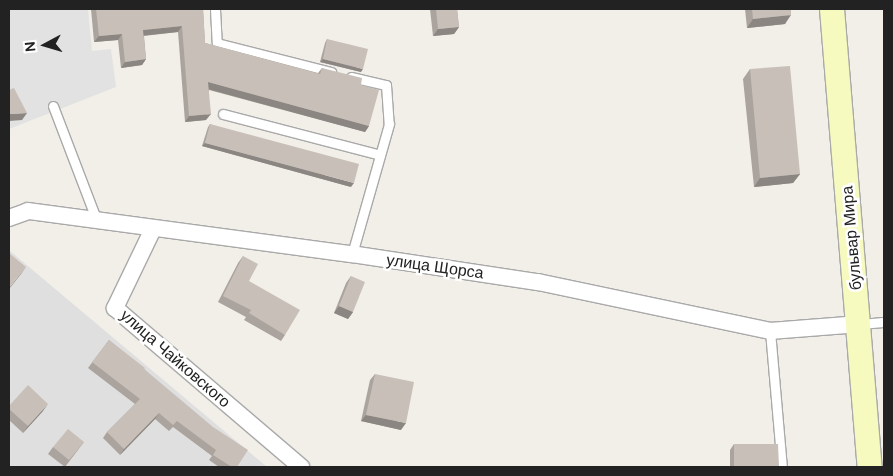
<!DOCTYPE html>
<html>
<head>
<meta charset="utf-8">
<style>
  body { margin:0 }
  #map { position:relative; width:893px; height:476px; overflow:hidden; background:#f2efe9; font-family:"DM Sans",sans-serif }
  div>[style] { position:absolute }
  .residential>* { inset:0; background:#e0dfdf }
  .parking>* { inset:0; background:#e2e2e2 }
  .roads { filter:drop-shadow(1px 0 #a9a9a9) drop-shadow(-1px 0 #a9a9a9) drop-shadow(0 1px #a9a9a9) drop-shadow(0 -1px #a9a9a9) }
  .lane>* { height:9px; margin:-4.5px; padding:0 4.5px; transform-origin:4.5px; border-radius:4.5px; background:#fff }
  .street>* { height:16px; margin:-8px; padding:0 8px; transform-origin:8px; border-radius:8px; background:#fff }
  .secondary>* { height:24px; margin:-12px; padding:0 12px; transform-origin:12px; border-radius:12px; background:#f7fabf }
  .wall>* { inset:0; background:#aba49e }
  .shaded-wall>* { inset:0; background:#8b8681 }
  .building>* { inset:0; background:#c7bfb8 }
  span { translate:-50% -50%; white-space:nowrap; text-align:center; line-height:1.15; -webkit-text-stroke:5px #fff; paint-order:stroke }
  .street-label { font-size:16px; color:#222 }
  .frame { position:absolute; inset:0; border:10px solid #222; pointer-events:none }
  .north { position:absolute; left:20px; top:20px; width:50px; height:50px; -webkit-text-stroke:4px #fff; paint-order:stroke; rotate:264deg; font-size:14px; font-weight:700; line-height:20px; text-align:center; color:#222 }
  .north::after { content:''; display:block; margin:auto; width:18px; height:22px; background:#222; clip-path:polygon(50% 0,100% 100%,50% 72%,0 100%) }
</style>
</head>
<body>
<div id="map">
  <div class="residential">
    <div style="clip-path:polygon(10px 251px,267px 467px,9px 467px)"></div>
  </div>
  <div class="parking">
    <div style="clip-path:polygon(9px 9px,88px 9px,92px 51px,111px 49px,116px 87px,9px 129px)"></div>
  </div>
  <div class="roads">
    <div class="lane">
      <div style="left:215px;top:9px;width:34px;rotate:87deg"></div>
      <div style="left:217px;top:43px;width:118px;rotate:14.3deg"></div>
      <div style="left:351px;top:77px;width:36px;rotate:13deg"></div>
      <div style="left:386px;top:85px;width:39px;rotate:86deg"></div>
      <div style="left:389px;top:124px;width:135px;rotate:105.9deg"></div>
      <div style="left:53px;top:106px;width:123px;rotate:69.1deg"></div>
      <div style="left:223px;top:114px;width:162px;rotate:14.6deg"></div>
      <div style="left:860px;top:324px;width:24px;rotate:-5deg"></div>
      <div style="left:770px;top:331px;width:137px;rotate:85deg"></div>
    </div>
    <div class="street">
      <div style="left:9px;top:218px;width:20px;rotate:-20deg"></div>
      <div style="left:28px;top:211px;width:327px;rotate:7.6deg"></div>
      <div style="left:352px;top:254px;width:188px;rotate:8.6deg"></div>
      <div style="left:538px;top:282px;width:237px;rotate:11.9deg"></div>
      <div style="left:770px;top:331px;width:90px;rotate:-4.4deg"></div>
      <div style="left:153px;top:229px;width:88px;rotate:115.7deg"></div>
      <div style="left:115px;top:308px;width:245px;rotate:40.5deg"></div>
    </div>
    <div class="secondary">
      <div style="left:832px;top:9px;width:460px;rotate:85.3deg"></div>
    </div>
  </div>
  <div class="wall">
    <div style="clip-path:polygon(91px 9px,203px 9px,205px 43px,318px 73px,322px 68px,361px 85px,369px 126px,365px 132px,209px 90px,206px 120px,185px 122px,178px 32px,144px 36px,146px 59px,142px 65px,121px 68px,118px 40px,94px 42px)"></div>
    <div style="clip-path:polygon(430px 9px,457px 9px,459px 27px,454px 34px,433px 36px)"></div>
    <div style="clip-path:polygon(745px 9px,791px 9px,785px 24px,747px 28px)"></div>
    <div style="clip-path:polygon(327px 39px,361px 72px,320px 62px,325px 43px)"></div>
    <div style="clip-path:polygon(750px 69px,800px 174px,793px 183px,754px 187px,743px 79px)"></div>
    <div style="clip-path:polygon(210px 124px,351px 187px,202px 146px,208px 127px)"></div>
    <div style="clip-path:polygon(243px 256px,249px 281px,285px 335px,281px 341px,244px 320px,246px 317px,218px 302px,238px 263px)"></div>
    <div style="clip-path:polygon(351px 276px,353px 312px,348px 319px,334px 313px,346px 283px)"></div>
    <div style="clip-path:polygon(109px 340px,144px 369px,237px 467px,219px 467px,209px 460px,212px 456px,173px 427px,169px 431px,155px 419px,120px 455px,103px 438px,107px 432px,135px 404px,88px 368px)"></div>
    <div style="clip-path:polygon(375px 374px,401px 430px,361px 421px,370px 380px)"></div>
    <div style="clip-path:polygon(9px 406px,43px 411px,23px 433px,9px 420px)"></div>
    <div style="clip-path:polygon(84px 442px,65px 467px,48px 454px,53px 447px)"></div>
    <div style="clip-path:polygon(734px 444px,779px 467px,730px 467px,730px 450px)"></div>
  </div>
  <div class="shaded-wall">
    <div style="clip-path:polygon(791px 15px,785px 24px,747px 28px,753px 19px)"></div>
    <div style="clip-path:polygon(182px 26px,178px 32px,139px 36px,143px 30px)"></div>
    <div style="clip-path:polygon(459px 27px,454px 34px,433px 36px,438px 29px)"></div>
    <div style="clip-path:polygon(122px 34px,118px 40px,94px 42px,99px 36px)"></div>
    <div style="clip-path:polygon(146px 59px,142px 65px,121px 68px,125px 62px)"></div>
    <div style="clip-path:polygon(323px 59px,363px 69px,361px 72px,320px 62px)"></div>
    <div style="clip-path:polygon(208px 82px,369px 126px,365px 132px,204px 88px)"></div>
    <div style="clip-path:polygon(27px 113px,22px 120px,9px 121px,9px 114px)"></div>
    <div style="clip-path:polygon(211px 114px,206px 120px,185px 122px,189px 116px)"></div>
    <div style="clip-path:polygon(205px 143px,354px 183px,351px 187px,202px 146px)"></div>
    <div style="clip-path:polygon(800px 174px,793px 183px,754px 187px,760px 178px)"></div>
    <div style="clip-path:polygon(26px 267px,21px 274px,9px 289px,9px 288px)"></div>
    <div style="clip-path:polygon(339px 306px,353px 312px,348px 319px,334px 313px)"></div>
    <div style="clip-path:polygon(48px 404px,43px 411px,23px 433px,28px 426px)"></div>
    <div style="clip-path:polygon(159px 413px,155px 419px,120px 455px,124px 449px)"></div>
    <div style="clip-path:polygon(366px 415px,406px 423px,401px 430px,361px 421px)"></div>
  </div>
  <div class="building">
    <div style="clip-path:polygon(96px 9px,203px 9px,205px 43px,320px 74px,322px 68px,362px 78px,361px 85px,379px 90px,369px 126px,208px 82px,211px 114px,189px 116px,182px 26px,143px 30px,146px 59px,125px 62px,122px 34px,99px 36px)"></div>
    <div style="clip-path:polygon(436px 9px,457px 9px,459px 27px,438px 29px)"></div>
    <div style="clip-path:polygon(752px 9px,791px 9px,791px 15px,753px 19px)"></div>
    <div style="clip-path:polygon(327px 39px,368px 49px,363px 69px,323px 59px)"></div>
    <div style="clip-path:polygon(790px 66px,800px 174px,760px 178px,750px 69px)"></div>
    <div style="clip-path:polygon(14px 88px,27px 113px,9px 114px,9px 90px)"></div>
    <div style="clip-path:polygon(210px 124px,359px 164px,354px 183px,205px 143px)"></div>
    <div style="clip-path:polygon(9px 253px,26px 267px,10px 286px,9px 285px)"></div>
    <div style="clip-path:polygon(243px 256px,258px 264px,249px 281px,300px 310px,285px 335px,249px 313px,251px 310px,223px 296px)"></div>
    <div style="clip-path:polygon(351px 276px,365px 282px,353px 312px,339px 306px)"></div>
    <div style="clip-path:polygon(109px 340px,145px 368px,144px 369px,213px 427px,248px 450px,237px 467px,232px 467px,213px 455px,216px 450px,177px 421px,173px 425px,159px 413px,124px 449px,107px 432px,140px 399px,92px 362px)"></div>
    <div style="clip-path:polygon(375px 374px,414px 382px,406px 423px,366px 415px)"></div>
    <div style="clip-path:polygon(28px 385px,48px 404px,28px 426px,9px 409px,9px 406px)"></div>
    <div style="clip-path:polygon(68px 429px,84px 442px,69px 460px,53px 447px)"></div>
    <div style="clip-path:polygon(734px 444px,778px 444px,779px 467px,734px 467px)"></div>
  </div>
  <div class="street-label">
    <span style="left:852px;top:238px;rotate:-95deg">бульвар Мира</span>
    <span style="left:435px;top:267px;rotate:8deg">улица Щорса</span>
    <span style="left:175px;top:359px;rotate:41deg">улица Чайковского</span>
  </div>
  <div class="frame"></div>
  <div class="north">N</div>
</div>
</body>
</html>
